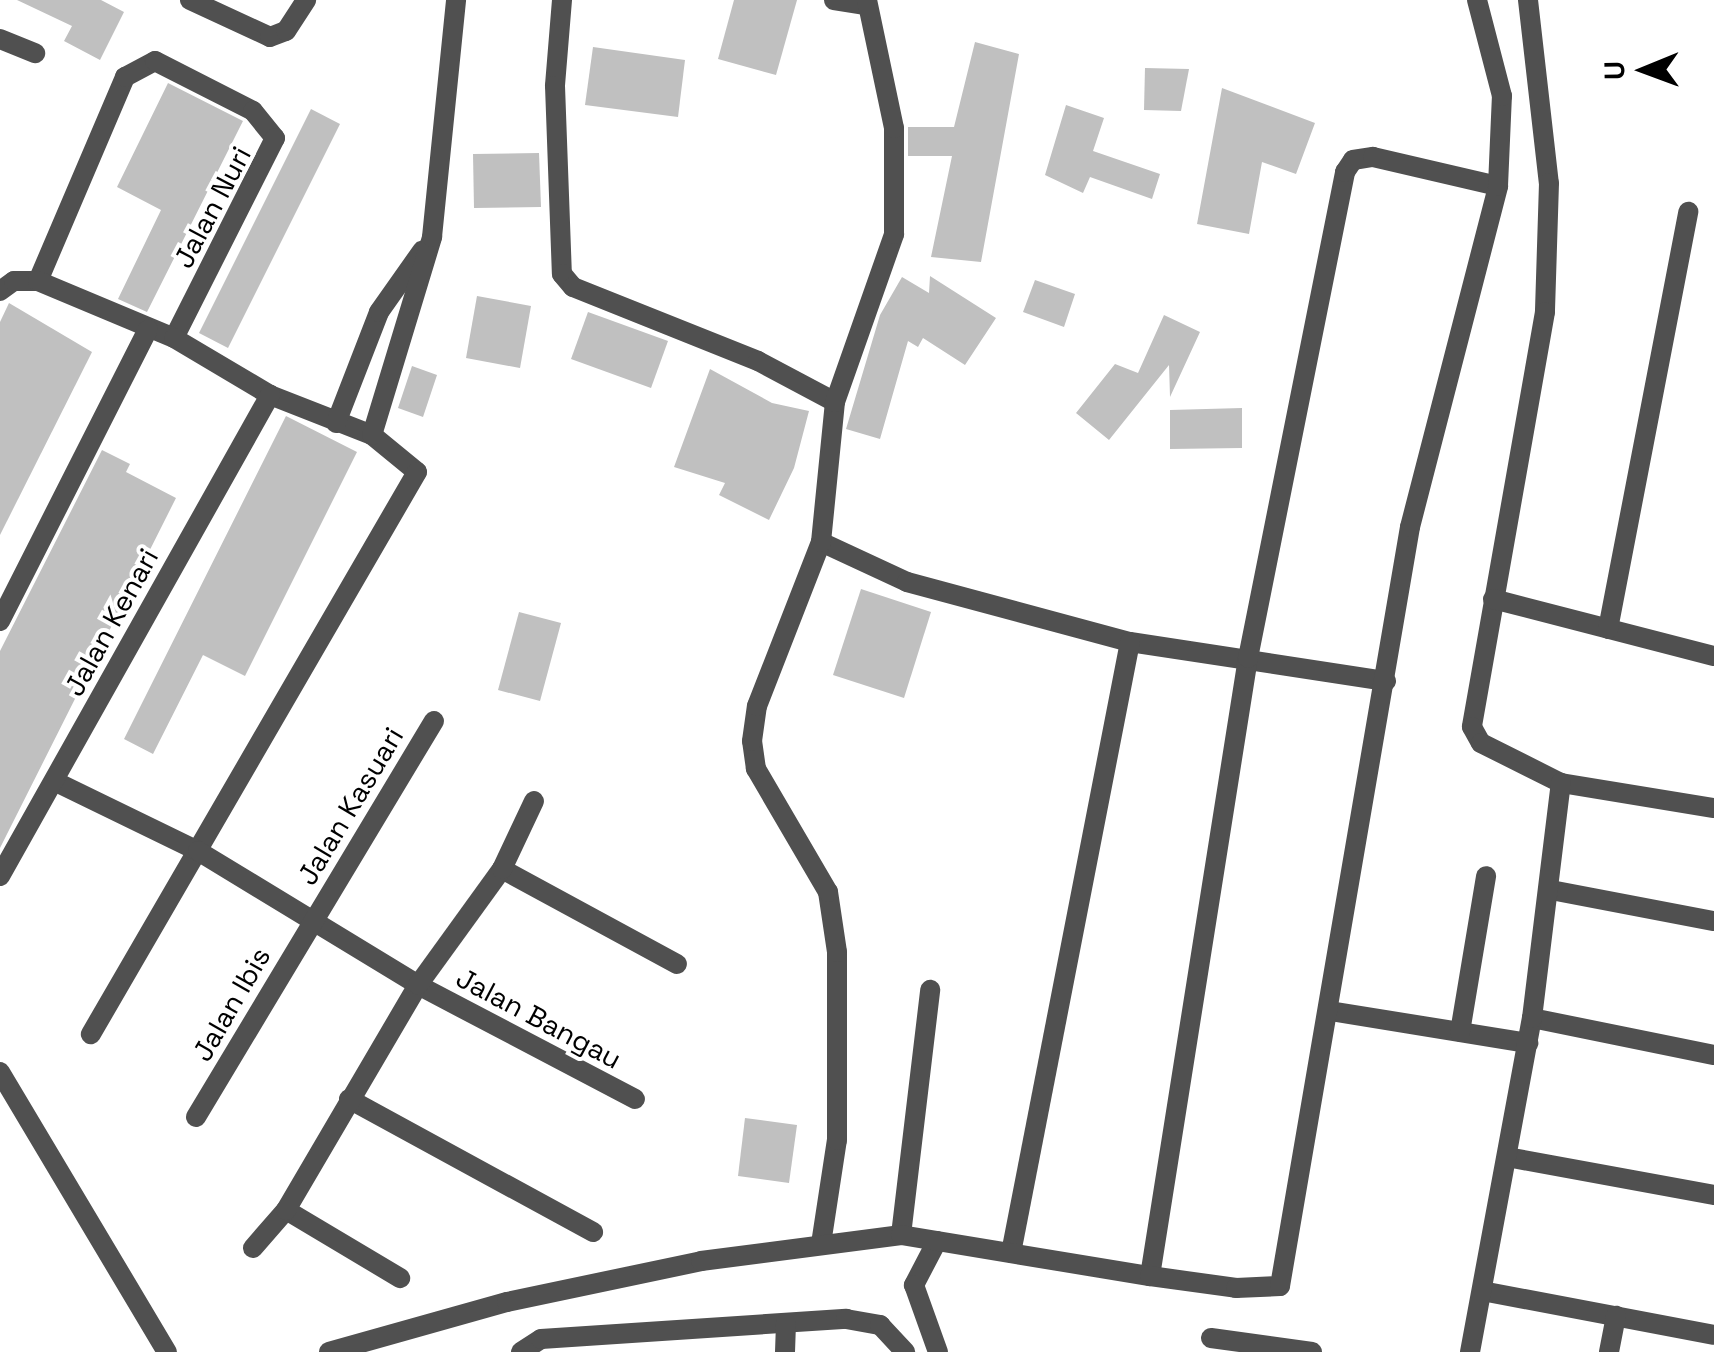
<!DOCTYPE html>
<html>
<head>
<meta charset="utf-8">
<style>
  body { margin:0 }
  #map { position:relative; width:1714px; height:1352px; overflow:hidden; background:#fff; font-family:"Space Grotesk",sans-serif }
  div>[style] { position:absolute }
  .building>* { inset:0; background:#c0c0c0 }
  .minor>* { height:20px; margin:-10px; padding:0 10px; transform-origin:10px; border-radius:10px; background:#505050 }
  span { translate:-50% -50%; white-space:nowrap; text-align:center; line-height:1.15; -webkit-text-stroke:8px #fff; paint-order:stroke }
  .street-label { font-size:28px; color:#000 }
  .north { position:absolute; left:1594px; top:20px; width:100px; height:100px; -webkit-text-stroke:8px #fff; paint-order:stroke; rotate:269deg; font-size:28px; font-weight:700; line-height:40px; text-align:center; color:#000 }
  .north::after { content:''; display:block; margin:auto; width:35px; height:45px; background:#000; clip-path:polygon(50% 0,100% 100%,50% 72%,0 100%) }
</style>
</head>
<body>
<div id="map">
  <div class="building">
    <div style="clip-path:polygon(17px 0,101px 0,124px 12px,100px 60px,64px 41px,72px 26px)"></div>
    <div style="clip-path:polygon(734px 0,797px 0,776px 75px,718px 59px)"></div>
    <div style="clip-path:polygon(975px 42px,1019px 54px,981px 262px,931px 257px,952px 156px,908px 156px,908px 127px,954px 127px)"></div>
    <div style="clip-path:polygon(593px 47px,685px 60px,678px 117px,585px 105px)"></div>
    <div style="clip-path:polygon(1145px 68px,1189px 69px,1181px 111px,1144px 110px)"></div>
    <div style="clip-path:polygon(168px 83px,243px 121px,147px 312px,118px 299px,161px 210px,117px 187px)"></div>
    <div style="clip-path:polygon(1222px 88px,1315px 123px,1296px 174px,1262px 162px,1249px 234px,1197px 224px)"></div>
    <div style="clip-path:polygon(1066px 105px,1104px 118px,1093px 151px,1160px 174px,1152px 199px,1090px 177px,1083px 193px,1045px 175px)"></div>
    <div style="clip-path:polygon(311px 109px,340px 124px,228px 348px,199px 333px)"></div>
    <div style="clip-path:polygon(539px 153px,541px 207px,474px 208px,473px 154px)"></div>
    <div style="clip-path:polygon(930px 276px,996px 318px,965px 365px,923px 338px,918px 347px,908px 341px,880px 439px,846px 429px,880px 315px,902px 277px,929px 293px)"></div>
    <div style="clip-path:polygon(1035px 280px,1075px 294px,1064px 327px,1023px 312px)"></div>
    <div style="clip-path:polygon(477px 296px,531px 306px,520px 368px,466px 358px)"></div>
    <div style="clip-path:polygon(9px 303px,92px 352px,0 535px,0 322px)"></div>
    <div style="clip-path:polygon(588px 312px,668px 341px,651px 388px,571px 359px)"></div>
    <div style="clip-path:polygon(1164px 315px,1200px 332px,1170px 397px,1169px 365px,1109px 440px,1076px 413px,1115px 364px,1138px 373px)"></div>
    <div style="clip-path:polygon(412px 366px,437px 375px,423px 417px,398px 408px)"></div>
    <div style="clip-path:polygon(710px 369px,772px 403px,809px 411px,794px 468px,769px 520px,719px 495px,725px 483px,674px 467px)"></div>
    <div style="clip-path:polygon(1242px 408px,1242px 448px,1170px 449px,1170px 410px)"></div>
    <div style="clip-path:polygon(286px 416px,357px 452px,245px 676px,203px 655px,153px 754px,124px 739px)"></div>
    <div style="clip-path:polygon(102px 450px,130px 464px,126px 472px,176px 498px,0 848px,0 651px)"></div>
    <div style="clip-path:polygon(861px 589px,931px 612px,904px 698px,833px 675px)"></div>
    <div style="clip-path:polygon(519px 612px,561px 623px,540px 701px,498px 690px)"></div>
    <div style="clip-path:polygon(745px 1118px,797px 1125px,789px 1183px,738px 1176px)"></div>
  </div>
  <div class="minor">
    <div style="left:190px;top:0;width:88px;rotate:24.8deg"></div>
    <div style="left:270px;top:37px;width:17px;rotate:-21deg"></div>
    <div style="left:286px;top:31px;width:37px;rotate:-57deg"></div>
    <div style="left:562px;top:0;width:86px;rotate:94.7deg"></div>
    <div style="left:555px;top:86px;width:188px;rotate:87.9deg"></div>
    <div style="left:562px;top:274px;width:17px;rotate:50deg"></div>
    <div style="left:573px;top:287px;width:199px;rotate:21.8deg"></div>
    <div style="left:758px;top:361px;width:87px;rotate:28deg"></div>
    <div style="left:834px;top:0;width:32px;rotate:9deg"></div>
    <div style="left:1528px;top:0;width:184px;rotate:83.5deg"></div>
    <div style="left:1549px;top:183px;width:129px;rotate:91.8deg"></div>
    <div style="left:1545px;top:312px;width:421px;rotate:100deg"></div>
    <div style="left:1472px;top:727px;width:18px;rotate:61deg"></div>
    <div style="left:1481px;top:743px;width:89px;rotate:26.6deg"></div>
    <div style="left:1561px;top:783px;width:155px;rotate:9.3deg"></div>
    <div style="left:0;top:39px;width:38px;rotate:22deg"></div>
    <div style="left:38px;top:281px;width:222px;rotate:-66.9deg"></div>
    <div style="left:125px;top:77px;width:34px;rotate:-28deg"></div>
    <div style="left:155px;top:61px;width:110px;rotate:27deg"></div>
    <div style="left:253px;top:111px;width:35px;rotate:51deg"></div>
    <div style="left:275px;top:138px;width:224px;rotate:116.8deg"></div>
    <div style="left:0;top:291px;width:17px;rotate:-36deg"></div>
    <div style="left:14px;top:281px;width:24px"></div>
    <div style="left:38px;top:281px;width:147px;rotate:22.7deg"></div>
    <div style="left:174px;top:338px;width:112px;rotate:30.7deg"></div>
    <div style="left:270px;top:395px;width:110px;rotate:21.4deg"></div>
    <div style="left:372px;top:435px;width:58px;rotate:39.4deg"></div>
    <div style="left:417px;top:472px;width:650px;rotate:120.12deg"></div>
    <div style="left:336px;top:423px;width:119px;rotate:-68.8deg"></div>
    <div style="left:379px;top:312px;width:75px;rotate:-54.8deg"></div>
    <div style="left:372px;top:435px;width:207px;rotate:-73.1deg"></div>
    <div style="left:432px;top:237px;width:238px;rotate:-84.2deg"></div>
    <div style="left:821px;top:542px;width:95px;rotate:24.9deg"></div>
    <div style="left:907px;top:582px;width:231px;rotate:15.1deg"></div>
    <div style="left:1130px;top:642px;width:259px;rotate:8.7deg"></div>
    <div style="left:1493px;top:599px;width:228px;rotate:14.5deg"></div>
    <div style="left:0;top:621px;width:327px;rotate:-63.1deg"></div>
    <div style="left:1608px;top:629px;width:425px;rotate:-79.1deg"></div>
    <div style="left:54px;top:781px;width:160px;rotate:25.9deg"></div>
    <div style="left:198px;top:851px;width:258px;rotate:31.3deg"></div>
    <div style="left:418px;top:985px;width:245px;rotate:27.7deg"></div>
    <div style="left:502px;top:869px;width:199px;rotate:28.5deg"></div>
    <div style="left:0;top:876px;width:552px;rotate:-60.69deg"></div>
    <div style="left:1551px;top:890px;width:166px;rotate:10.8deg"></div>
    <div style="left:1330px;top:1011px;width:201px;rotate:9.2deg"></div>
    <div style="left:1532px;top:1018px;width:186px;rotate:11.5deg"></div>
    <div style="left:1460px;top:1032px;width:158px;rotate:-80.5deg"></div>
    <div style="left:0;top:1072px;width:326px;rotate:59.2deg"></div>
    <div style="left:349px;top:1099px;width:278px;rotate:28.6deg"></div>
    <div style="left:196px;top:1117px;width:462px;rotate:-59deg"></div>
    <div style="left:1507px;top:1157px;width:210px;rotate:10.4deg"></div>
    <div style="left:286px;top:1210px;width:133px;rotate:30.8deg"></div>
    <div style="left:901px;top:1235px;width:247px;rotate:-83.2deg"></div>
    <div style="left:937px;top:1241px;width:50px;rotate:117.6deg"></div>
    <div style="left:914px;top:1285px;width:71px;rotate:70.3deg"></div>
    <div style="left:821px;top:1244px;width:105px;rotate:-81.3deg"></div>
    <div style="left:837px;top:1140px;width:188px;rotate:-90deg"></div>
    <div style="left:837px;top:952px;width:61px;rotate:-98.5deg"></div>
    <div style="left:828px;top:892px;width:143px;rotate:-120.3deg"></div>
    <div style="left:756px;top:769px;width:28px;rotate:-98deg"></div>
    <div style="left:752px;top:741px;width:35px;rotate:-82deg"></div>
    <div style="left:757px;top:706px;width:176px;rotate:-68.7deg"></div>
    <div style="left:821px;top:542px;width:141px;rotate:-84.3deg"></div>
    <div style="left:835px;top:402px;width:178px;rotate:-70.6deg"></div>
    <div style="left:894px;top:234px;width:106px;rotate:-90deg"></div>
    <div style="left:894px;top:128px;width:131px;rotate:-101.9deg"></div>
    <div style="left:253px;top:1248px;width:50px;rotate:-49deg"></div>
    <div style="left:286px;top:1210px;width:261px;rotate:-59.6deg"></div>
    <div style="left:418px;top:985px;width:143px;rotate:-54.1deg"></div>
    <div style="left:502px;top:869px;width:75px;rotate:-64.8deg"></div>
    <div style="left:1011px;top:1253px;width:622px;rotate:-78.98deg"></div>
    <div style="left:1150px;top:1276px;width:626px;rotate:-80.99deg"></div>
    <div style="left:1248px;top:658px;width:496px;rotate:-78.7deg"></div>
    <div style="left:1345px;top:172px;width:14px;rotate:-56deg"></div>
    <div style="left:1353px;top:160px;width:20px;rotate:-9deg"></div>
    <div style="left:1373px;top:157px;width:128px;rotate:13.1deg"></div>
    <div style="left:1482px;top:1291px;width:236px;rotate:10.7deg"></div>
    <div style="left:1211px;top:1338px;width:102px;rotate:7.9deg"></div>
    <div style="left:329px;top:1352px;width:185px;rotate:-15.7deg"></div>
    <div style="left:507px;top:1302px;width:198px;rotate:-11.9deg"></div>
    <div style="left:701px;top:1261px;width:202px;rotate:-7.4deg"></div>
    <div style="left:901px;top:1235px;width:252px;rotate:9.4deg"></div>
    <div style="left:1150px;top:1276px;width:87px;rotate:7.9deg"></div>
    <div style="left:1236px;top:1288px;width:44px;rotate:-2.6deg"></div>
    <div style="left:1280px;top:1286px;width:770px;rotate:-80.28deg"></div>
    <div style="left:1410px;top:527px;width:352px;rotate:-75.5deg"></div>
    <div style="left:1498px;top:186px;width:90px;rotate:-87.5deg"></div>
    <div style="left:1502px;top:96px;width:99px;rotate:-104.6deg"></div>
    <div style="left:521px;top:1352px;width:24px;rotate:-33deg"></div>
    <div style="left:541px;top:1339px;width:306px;rotate:-3.8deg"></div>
    <div style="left:846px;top:1319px;width:35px;rotate:10deg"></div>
    <div style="left:880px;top:1325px;width:37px;rotate:47deg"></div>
    <div style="left:785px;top:1352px;width:29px;rotate:-88deg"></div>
    <div style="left:1470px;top:1352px;width:340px;rotate:-79.5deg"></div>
    <div style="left:1532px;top:1018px;width:237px;rotate:-83deg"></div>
    <div style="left:1609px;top:1352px;width:37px;rotate:-79deg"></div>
  </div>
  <div class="street-label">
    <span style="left:212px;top:207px;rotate:-62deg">Jalan Nuri</span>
    <span style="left:111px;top:622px;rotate:-61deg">Jalan Kenari</span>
    <span style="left:350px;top:806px;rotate:-59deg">Jalan Kasuari</span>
    <span style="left:231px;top:1004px;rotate:-60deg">Jalan Ibis</span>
    <span style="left:539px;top:1018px;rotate:28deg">Jalan Bangau</span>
  </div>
  <div class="north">U</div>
</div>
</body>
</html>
